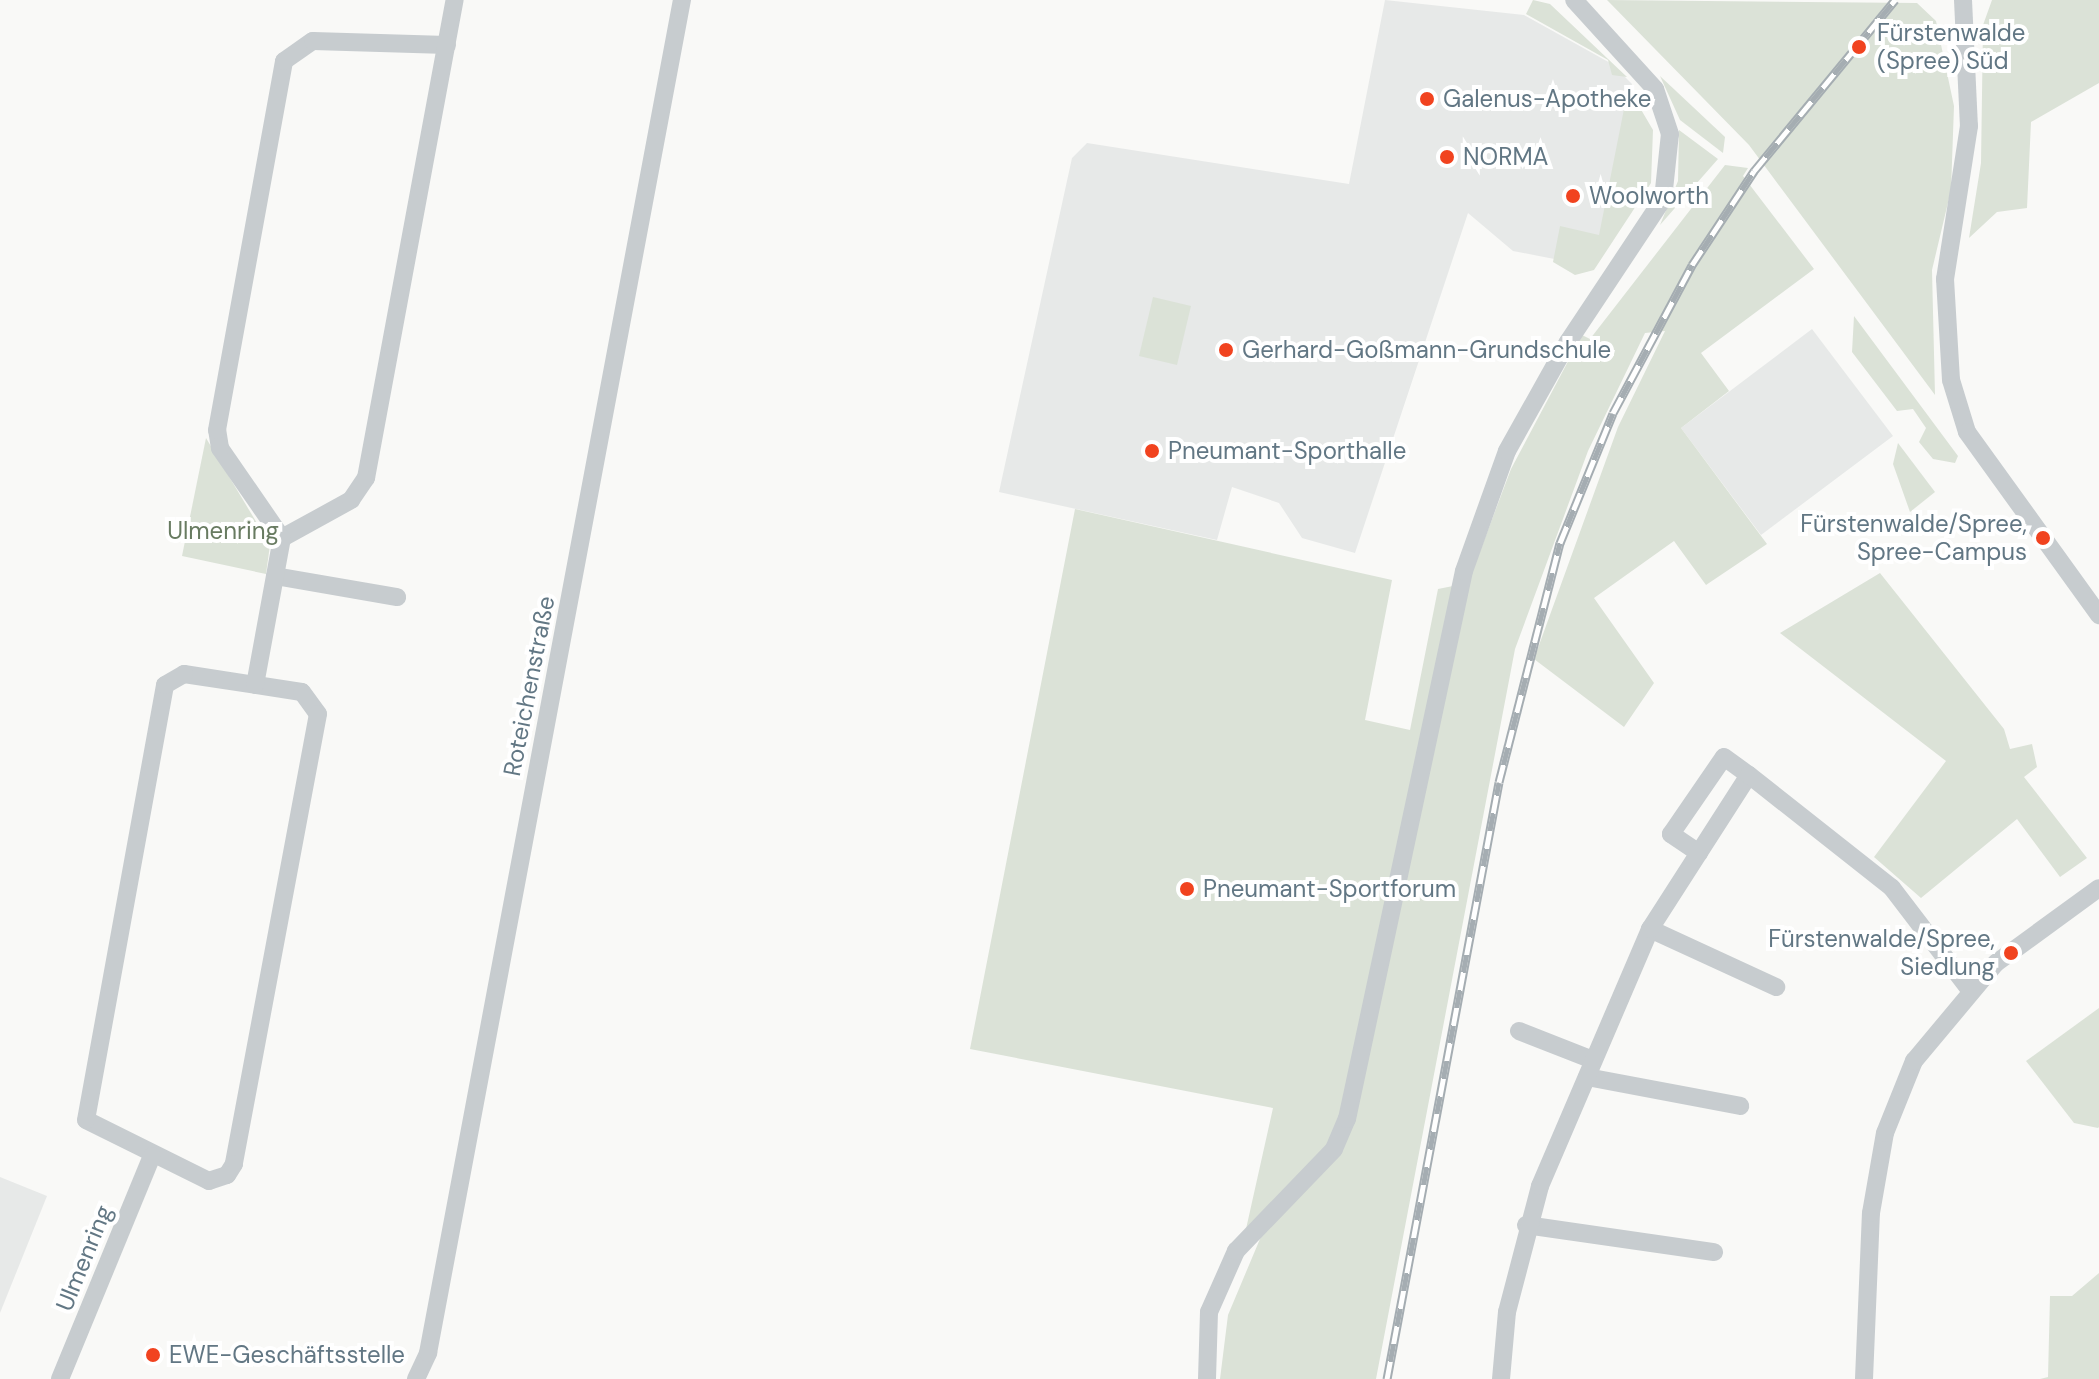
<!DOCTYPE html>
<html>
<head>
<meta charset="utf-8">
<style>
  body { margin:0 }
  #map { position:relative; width:2099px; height:1379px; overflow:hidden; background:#f9f9f7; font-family:"DM Sans",sans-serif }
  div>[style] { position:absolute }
  .built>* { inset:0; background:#e7e9e8 }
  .green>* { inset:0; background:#dbe2d7 }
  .street>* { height:18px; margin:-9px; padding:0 9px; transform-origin:9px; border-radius:9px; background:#c7cccf }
  .rail>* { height:9px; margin-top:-4.5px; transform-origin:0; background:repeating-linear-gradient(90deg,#fff 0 18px,#a5adb2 0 36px); box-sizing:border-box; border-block:2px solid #a5adb2 }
  .dots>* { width:22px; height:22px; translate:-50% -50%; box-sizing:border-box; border:4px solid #fff; border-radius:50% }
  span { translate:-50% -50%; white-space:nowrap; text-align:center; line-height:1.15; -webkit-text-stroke:8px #fff; paint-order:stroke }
  .poi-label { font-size:24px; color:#627784 }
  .left { translate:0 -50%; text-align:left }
  .right { translate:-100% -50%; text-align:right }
  .park-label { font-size:24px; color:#687b61 }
  .street-label { font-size:24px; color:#627784 }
</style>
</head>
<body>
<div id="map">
  <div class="built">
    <div style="clip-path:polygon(1385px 0,1524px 15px,1612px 64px,1632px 84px,1596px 267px,1513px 251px,1468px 213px,1355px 553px,1302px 538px,1279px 503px,1232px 487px,1217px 540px,999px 492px,1072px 158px,1087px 143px,1349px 184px)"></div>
    <div style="clip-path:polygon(1812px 329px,1893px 436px,1761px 535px,1681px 428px)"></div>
    <div style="clip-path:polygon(0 1177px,47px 1196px,0 1313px)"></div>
  </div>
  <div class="green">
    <div style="clip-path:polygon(1533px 0,1550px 4px,1627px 77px,1612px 75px,1608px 60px,1526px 14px)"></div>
    <div style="clip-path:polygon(1607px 0,1917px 3px,1936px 21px,1954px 106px,1951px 190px,1932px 270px,1935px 395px,1749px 145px)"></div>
    <div style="clip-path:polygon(1992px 0,2099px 0,2099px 83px,2031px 122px,2027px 208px,1997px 212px,1969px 238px,1981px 163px,1983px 25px)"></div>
    <div style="clip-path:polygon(1660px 76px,1725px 137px,1723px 153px,1680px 120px)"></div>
    <div style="clip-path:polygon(1636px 101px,1653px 130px,1651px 183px,1594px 270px,1575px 275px,1553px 262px,1560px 226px,1599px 235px,1625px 104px)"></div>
    <div style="clip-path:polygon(1679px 130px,1718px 159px,1660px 225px,1678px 181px)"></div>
    <div style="clip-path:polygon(1725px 165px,1748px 168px,1743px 176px,1814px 269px,1701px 353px,1729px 391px,1681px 428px,1767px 544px,1706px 585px,1674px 541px,1594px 598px,1654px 683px,1624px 727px,1534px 659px,1618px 427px,1665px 331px,1645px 333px,1588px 451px,1515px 649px,1376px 1379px,1220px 1379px,1228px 1315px,1265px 1227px,1246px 1229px,1273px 1108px,970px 1049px,1075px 509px,1392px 580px,1365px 720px,1410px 730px,1438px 589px,1468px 583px,1511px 469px,1582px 335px,1590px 339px)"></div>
    <div style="clip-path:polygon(1153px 297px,1191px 306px,1177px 365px,1139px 356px)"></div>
    <div style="clip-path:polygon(1854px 316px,1958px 456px,1955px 463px,1933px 459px,1919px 442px,1926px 428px,1913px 409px,1897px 411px,1852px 352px)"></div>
    <div style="clip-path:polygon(206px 438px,270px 545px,266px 574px,182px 556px)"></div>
    <div style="clip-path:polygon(1898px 443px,1935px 492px,1910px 512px,1893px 464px)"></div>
    <div style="clip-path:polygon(1880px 573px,2004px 729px,2010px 749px,2032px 744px,2037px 767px,2024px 777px,2087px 858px,2060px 877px,2017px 819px,1921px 898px,1874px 857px,1946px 761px,1780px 633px)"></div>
    <div style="clip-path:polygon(2099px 1008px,2099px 1127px,2098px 1128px,2074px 1123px,2026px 1061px)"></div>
    <div style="clip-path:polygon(2099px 1273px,2099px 1379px,2040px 1379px,2048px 1377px,2050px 1296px,2072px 1296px)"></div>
  </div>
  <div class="street">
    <div style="left:1963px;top:0;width:126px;rotate:87.3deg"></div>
    <div style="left:1969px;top:126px;width:155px;rotate:98.9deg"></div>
    <div style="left:1945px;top:279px;width:101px;rotate:86.6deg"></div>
    <div style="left:1951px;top:380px;width:54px;rotate:72.9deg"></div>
    <div style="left:1967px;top:432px;width:226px;rotate:54.2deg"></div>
    <div style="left:282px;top:538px;width:109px;rotate:-124.6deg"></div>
    <div style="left:220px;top:448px;width:18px;rotate:-99deg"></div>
    <div style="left:217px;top:430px;width:375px;rotate:-79.7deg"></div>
    <div style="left:284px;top:61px;width:35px;rotate:-35deg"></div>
    <div style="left:313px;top:41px;width:134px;rotate:1.7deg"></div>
    <div style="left:282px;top:538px;width:79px;rotate:-28.8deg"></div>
    <div style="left:351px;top:500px;width:27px;rotate:-56deg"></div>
    <div style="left:366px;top:478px;width:486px;rotate:-79.5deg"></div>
    <div style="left:275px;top:576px;width:124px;rotate:9.8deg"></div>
    <div style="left:184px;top:674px;width:119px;rotate:8.7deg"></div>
    <div style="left:302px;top:692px;width:27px;rotate:54deg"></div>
    <div style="left:318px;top:714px;width:458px;rotate:100.6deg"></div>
    <div style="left:234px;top:1164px;width:13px;rotate:122deg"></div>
    <div style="left:227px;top:1175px;width:19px;rotate:162deg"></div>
    <div style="left:209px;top:1181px;width:137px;rotate:-153.6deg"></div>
    <div style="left:86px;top:1120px;width:442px;rotate:-79.7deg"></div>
    <div style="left:165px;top:685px;width:22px;rotate:-30deg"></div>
    <div style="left:255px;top:685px;width:149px;rotate:-79.6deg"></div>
    <div style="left:1699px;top:853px;width:34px;rotate:-146deg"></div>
    <div style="left:1671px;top:834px;width:93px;rotate:-55.5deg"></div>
    <div style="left:1724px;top:757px;width:31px;rotate:36deg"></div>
    <div style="left:1650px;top:929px;width:139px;rotate:24.7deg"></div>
    <div style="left:1519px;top:1031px;width:79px;rotate:21.4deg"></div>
    <div style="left:1587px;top:1077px;width:156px;rotate:10.7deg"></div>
    <div style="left:1526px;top:1225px;width:190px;rotate:8.2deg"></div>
    <div style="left:60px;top:1379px;width:241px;rotate:-67.6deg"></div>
    <div style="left:416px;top:1379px;width:29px;rotate:-65deg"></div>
    <div style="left:428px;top:1353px;width:1377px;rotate:-79.37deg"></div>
    <div style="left:1207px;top:1379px;width:67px;rotate:-88.3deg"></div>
    <div style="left:1209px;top:1312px;width:67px;rotate:-66.1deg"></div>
    <div style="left:1236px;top:1251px;width:141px;rotate:-46.1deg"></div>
    <div style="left:1334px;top:1149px;width:33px;rotate:-67deg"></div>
    <div style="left:1347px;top:1119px;width:560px;rotate:-77.95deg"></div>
    <div style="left:1464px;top:571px;width:127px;rotate:-70.3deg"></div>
    <div style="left:1507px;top:451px;width:125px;rotate:-60.8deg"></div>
    <div style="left:1568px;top:342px;width:172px;rotate:-56.4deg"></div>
    <div style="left:1663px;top:199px;width:65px;rotate:-83.9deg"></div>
    <div style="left:1670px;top:134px;width:47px;rotate:-108.4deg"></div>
    <div style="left:1655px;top:89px;width:120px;rotate:-132.3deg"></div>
    <div style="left:1501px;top:1379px;width:67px;rotate:-84.9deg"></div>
    <div style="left:1507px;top:1312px;width:130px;rotate:-75.3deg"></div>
    <div style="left:1540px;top:1186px;width:280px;rotate:-66.8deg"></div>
    <div style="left:1650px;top:929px;width:183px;rotate:-57.3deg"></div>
    <div style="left:1749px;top:775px;width:182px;rotate:38.3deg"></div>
    <div style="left:1892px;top:888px;width:128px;rotate:52.6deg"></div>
    <div style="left:1864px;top:1379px;width:166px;rotate:-87.6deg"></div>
    <div style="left:1871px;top:1213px;width:81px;rotate:-80.1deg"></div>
    <div style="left:1885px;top:1133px;width:78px;rotate:-68.1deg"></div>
    <div style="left:1914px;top:1061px;width:128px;rotate:-50.1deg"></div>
    <div style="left:1996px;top:963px;width:127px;rotate:-36.1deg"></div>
  </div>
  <div class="rail">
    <div style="left:1387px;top:1379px;width:607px;rotate:-79.37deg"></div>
    <div style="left:1499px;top:782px;width:247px;rotate:-75.7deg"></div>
    <div style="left:1560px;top:543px;width:140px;rotate:-67.8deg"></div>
    <div style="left:1613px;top:413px;width:168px;rotate:-61.9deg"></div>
    <div style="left:1692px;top:265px;width:113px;rotate:-56.6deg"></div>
    <div style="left:1754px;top:171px;width:222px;rotate:-50.5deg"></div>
  </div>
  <div class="dots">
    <div style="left:1859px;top:47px;background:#f1431f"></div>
    <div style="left:1427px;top:99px;background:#f1431f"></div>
    <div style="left:1447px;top:157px;background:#f1431f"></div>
    <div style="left:1573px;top:196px;background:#f1431f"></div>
    <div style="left:1226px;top:350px;background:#f1431f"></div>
    <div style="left:1152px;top:451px;background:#f1431f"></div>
    <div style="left:2043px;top:538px;background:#f1431f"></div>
    <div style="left:1187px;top:889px;background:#f1431f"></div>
    <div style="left:2011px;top:953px;background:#f1431f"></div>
    <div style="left:153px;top:1355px;background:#f1431f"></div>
  </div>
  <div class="poi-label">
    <span class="left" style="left:1877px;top:47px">Fürstenwalde<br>(Spree) Süd</span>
    <span class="left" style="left:1443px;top:99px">Galenus-Apotheke</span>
    <span class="left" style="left:1463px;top:157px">NORMA</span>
    <span class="left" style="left:1589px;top:196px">Woolworth</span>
    <span class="left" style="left:1242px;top:350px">Gerhard-Goßmann-Grundschule</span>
    <span class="left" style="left:1168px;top:451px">Pneumant-Sporthalle</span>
    <span class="right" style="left:2027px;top:538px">Fürstenwalde/Spree,<br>Spree-Campus</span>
    <span class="left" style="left:1203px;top:889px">Pneumant-Sportforum</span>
    <span class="right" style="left:1995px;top:953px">Fürstenwalde/Spree,<br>Siedlung</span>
    <span class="left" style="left:169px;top:1355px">EWE-Geschäftsstelle</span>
  </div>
  <div class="park-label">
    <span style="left:223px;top:531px">Ulmenring</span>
  </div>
  <div class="street-label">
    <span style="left:529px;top:686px;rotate:-79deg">Roteichenstraße</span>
    <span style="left:84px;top:1258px;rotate:-68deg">Ulmenring</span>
  </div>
</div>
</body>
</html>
